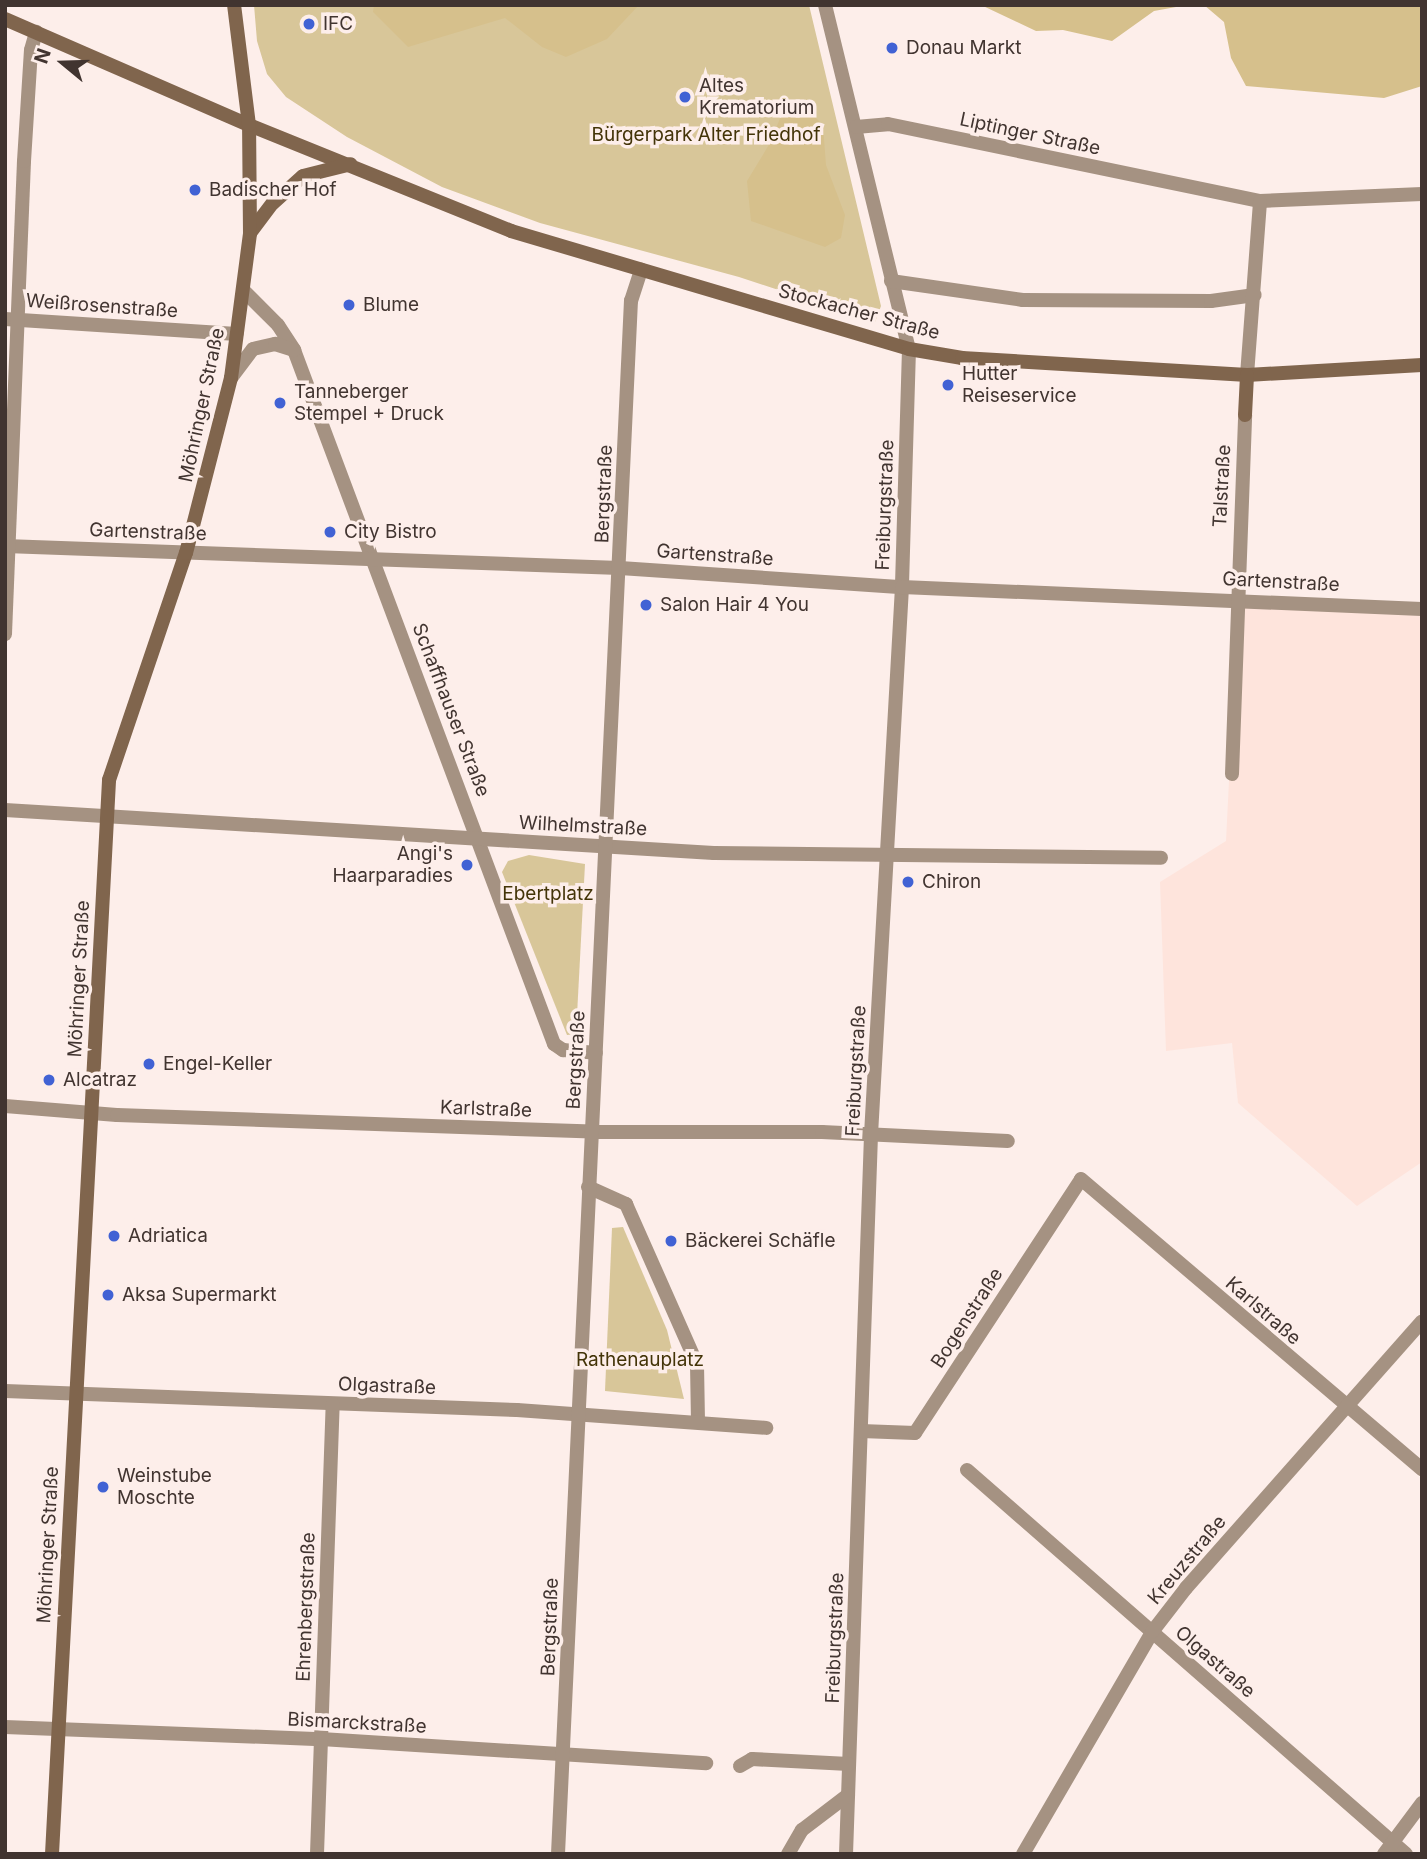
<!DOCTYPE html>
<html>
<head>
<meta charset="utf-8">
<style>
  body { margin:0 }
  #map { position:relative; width:1427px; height:1859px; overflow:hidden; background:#fdeeea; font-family:Inter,sans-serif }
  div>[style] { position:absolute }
  .built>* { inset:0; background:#fee4dc }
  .green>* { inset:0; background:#d8c699 }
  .forest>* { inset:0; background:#d6c08c }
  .street>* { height:14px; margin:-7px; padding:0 7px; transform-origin:7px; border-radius:7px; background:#a59282 }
  .secondary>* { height:14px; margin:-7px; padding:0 7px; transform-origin:7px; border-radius:7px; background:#80654d }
  .dots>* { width:19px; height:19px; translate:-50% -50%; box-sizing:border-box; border:4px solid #fdeeea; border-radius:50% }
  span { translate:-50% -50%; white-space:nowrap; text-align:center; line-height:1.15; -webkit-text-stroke:7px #fdeeea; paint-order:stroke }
  .poi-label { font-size:19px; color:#413430 }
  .left { translate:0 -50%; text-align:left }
  .right { translate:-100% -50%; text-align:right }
  .street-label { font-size:19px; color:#413430 }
  .park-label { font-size:19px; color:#433408 }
  .frame { position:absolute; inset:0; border:7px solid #413430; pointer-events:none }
  .north { position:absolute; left:28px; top:28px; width:70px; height:70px; -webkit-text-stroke:5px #fdeeea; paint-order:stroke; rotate:289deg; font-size:19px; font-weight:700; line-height:28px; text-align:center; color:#413430 }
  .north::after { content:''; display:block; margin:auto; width:24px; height:32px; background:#413430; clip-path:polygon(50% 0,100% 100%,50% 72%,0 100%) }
</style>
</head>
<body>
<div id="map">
  <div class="built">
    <div style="clip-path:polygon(1238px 600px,1422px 609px,1422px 1162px,1357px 1206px,1238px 1103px,1232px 1043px,1166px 1051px,1160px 882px,1226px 841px)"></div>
  </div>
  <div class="green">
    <div style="clip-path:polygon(254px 5px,809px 5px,881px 306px,875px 322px,739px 277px,540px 223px,442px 187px,347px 137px,286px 97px,267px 74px,257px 41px)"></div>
    <div style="clip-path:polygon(529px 855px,585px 864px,576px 1034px,567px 1035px,502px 872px,508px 861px)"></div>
    <div style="clip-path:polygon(623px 1227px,667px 1330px,684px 1399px,605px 1391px,612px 1228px)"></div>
  </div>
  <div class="forest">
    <div style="clip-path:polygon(374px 5px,639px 5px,607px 39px,566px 57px,542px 47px,505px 18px,408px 47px,373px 12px)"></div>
    <div style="clip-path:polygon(981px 5px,1187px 5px,1154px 11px,1112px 41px,1063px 30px,1036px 31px)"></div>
    <div style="clip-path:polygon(1204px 5px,1422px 5px,1422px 86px,1384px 98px,1246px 86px,1231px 58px,1224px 22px)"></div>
    <div style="clip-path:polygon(803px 105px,823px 125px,826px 165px,845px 215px,841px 238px,825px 247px,751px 221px,747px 181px,770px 143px,783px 111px)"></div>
  </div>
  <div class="street">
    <div style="left:825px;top:5px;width:354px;rotate:76.3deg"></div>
    <div style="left:909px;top:349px;width:238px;rotate:91.7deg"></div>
    <div style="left:902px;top:587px;width:549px;rotate:93.24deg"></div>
    <div style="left:871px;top:1135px;width:719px;rotate:91.99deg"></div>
    <div style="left:856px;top:127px;width:32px;rotate:-5deg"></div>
    <div style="left:888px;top:124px;width:380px;rotate:11.7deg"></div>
    <div style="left:1260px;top:201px;width:162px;rotate:-2.5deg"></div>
    <div style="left:891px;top:281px;width:133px;rotate:8.2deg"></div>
    <div style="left:1023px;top:300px;width:188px;rotate:0.3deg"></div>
    <div style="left:1211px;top:301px;width:44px;rotate:-7.8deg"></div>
    <div style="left:243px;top:290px;width:49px;rotate:45deg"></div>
    <div style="left:278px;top:325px;width:30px;rotate:57deg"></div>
    <div style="left:294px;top:350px;width:741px;rotate:69.46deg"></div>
    <div style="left:554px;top:1044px;width:11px;rotate:34deg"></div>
    <div style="left:563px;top:1050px;width:33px;rotate:5deg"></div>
    <div style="left:5px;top:319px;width:232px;rotate:3.7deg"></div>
    <div style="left:1247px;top:375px;width:174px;rotate:-85.7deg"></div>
    <div style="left:231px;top:378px;width:36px;rotate:-53deg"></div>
    <div style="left:253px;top:349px;width:23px;rotate:-13deg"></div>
    <div style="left:275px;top:344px;width:20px;rotate:18deg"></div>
    <div style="left:5px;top:546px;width:615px;rotate:2.05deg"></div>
    <div style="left:620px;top:568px;width:283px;rotate:3.9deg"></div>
    <div style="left:902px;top:587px;width:520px;rotate:2.42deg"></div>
    <div style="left:5px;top:634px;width:473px;rotate:-87.7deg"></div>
    <div style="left:24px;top:161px;width:111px;rotate:-86.4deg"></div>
    <div style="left:31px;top:50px;width:19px;rotate:-74deg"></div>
    <div style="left:1232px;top:774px;width:359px;rotate:-87.9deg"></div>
    <div style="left:5px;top:810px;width:710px;rotate:3.47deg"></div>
    <div style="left:714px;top:853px;width:447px;rotate:0.6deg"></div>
    <div style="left:5px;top:1106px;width:112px;rotate:4.6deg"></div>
    <div style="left:117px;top:1115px;width:475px;rotate:2deg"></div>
    <div style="left:592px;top:1132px;width:230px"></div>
    <div style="left:822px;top:1132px;width:186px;rotate:2.8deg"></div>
    <div style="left:588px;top:1187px;width:42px;rotate:24.1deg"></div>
    <div style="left:626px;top:1204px;width:175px;rotate:66.1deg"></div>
    <div style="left:697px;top:1364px;width:56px;rotate:89deg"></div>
    <div style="left:5px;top:1391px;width:512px;rotate:2.13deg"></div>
    <div style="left:517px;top:1410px;width:250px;rotate:4.1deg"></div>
    <div style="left:861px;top:1431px;width:54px;rotate:2.1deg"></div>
    <div style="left:915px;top:1433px;width:303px;rotate:-56.8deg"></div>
    <div style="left:1081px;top:1179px;width:448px;rotate:40.4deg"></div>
    <div style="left:967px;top:1470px;width:583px;rotate:41.18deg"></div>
    <div style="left:5px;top:1727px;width:316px;rotate:2.2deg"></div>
    <div style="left:321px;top:1739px;width:386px;rotate:3.6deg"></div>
    <div style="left:740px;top:1766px;width:14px;rotate:-30deg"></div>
    <div style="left:752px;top:1759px;width:97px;rotate:3deg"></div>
    <div style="left:317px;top:1854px;width:450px;rotate:-88deg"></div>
    <div style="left:558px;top:1854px;width:1555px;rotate:-87.31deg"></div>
    <div style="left:631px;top:301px;width:33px;rotate:-72deg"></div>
    <div style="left:788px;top:1854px;width:28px;rotate:-60deg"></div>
    <div style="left:802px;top:1830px;width:58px;rotate:-37.3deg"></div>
    <div style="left:1023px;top:1854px;width:257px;rotate:-59.8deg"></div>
    <div style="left:1152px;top:1632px;width:56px;rotate:-52.3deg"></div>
    <div style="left:1186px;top:1588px;width:356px;rotate:-48.5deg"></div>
    <div style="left:1384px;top:1854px;width:64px;rotate:-53.3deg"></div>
  </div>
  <div class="secondary">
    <div style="left:5px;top:19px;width:266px;rotate:23.5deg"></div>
    <div style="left:249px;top:125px;width:283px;rotate:22deg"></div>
    <div style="left:511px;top:231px;width:415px;rotate:16.5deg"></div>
    <div style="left:909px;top:349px;width:54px;rotate:9.6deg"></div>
    <div style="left:962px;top:358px;width:286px;rotate:3.4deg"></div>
    <div style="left:1247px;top:375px;width:175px;rotate:-3.3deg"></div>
    <div style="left:250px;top:233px;width:38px;rotate:-53deg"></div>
    <div style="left:273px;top:203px;width:40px;rotate:-42deg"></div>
    <div style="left:303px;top:176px;width:49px;rotate:-14deg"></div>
    <div style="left:1245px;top:415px;width:40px;rotate:-87.1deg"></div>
    <div style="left:52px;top:1854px;width:1076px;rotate:-86.96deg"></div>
    <div style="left:109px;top:780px;width:240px;rotate:-71.3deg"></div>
    <div style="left:186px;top:553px;width:181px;rotate:-75.6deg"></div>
    <div style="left:231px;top:378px;width:146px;rotate:-82.5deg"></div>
    <div style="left:250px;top:233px;width:108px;rotate:-90.5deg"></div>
    <div style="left:249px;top:125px;width:121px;rotate:-97.1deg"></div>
  </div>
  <div class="dots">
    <div style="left:309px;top:24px;background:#4162d4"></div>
    <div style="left:892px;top:48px;background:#4162d4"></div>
    <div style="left:685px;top:97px;background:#4162d4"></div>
    <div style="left:195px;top:190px;background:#4162d4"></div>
    <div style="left:349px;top:305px;background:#4162d4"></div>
    <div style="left:948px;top:385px;background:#4162d4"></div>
    <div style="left:280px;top:403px;background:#4162d4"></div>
    <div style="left:330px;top:532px;background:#4162d4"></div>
    <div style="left:646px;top:605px;background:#4162d4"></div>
    <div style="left:467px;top:865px;background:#4162d4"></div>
    <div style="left:908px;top:882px;background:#4162d4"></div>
    <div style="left:149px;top:1064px;background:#4162d4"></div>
    <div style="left:49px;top:1080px;background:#4162d4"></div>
    <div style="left:114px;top:1236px;background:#4162d4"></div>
    <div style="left:671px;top:1241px;background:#4162d4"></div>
    <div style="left:108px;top:1295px;background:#4162d4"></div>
    <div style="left:103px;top:1487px;background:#4162d4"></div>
  </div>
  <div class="poi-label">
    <span class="left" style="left:323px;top:24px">IFC</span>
    <span class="left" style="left:906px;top:48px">Donau Markt</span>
    <span class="left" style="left:699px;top:97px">Altes<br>Krematorium</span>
    <span class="left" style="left:209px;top:190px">Badischer Hof</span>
    <span class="left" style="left:363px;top:305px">Blume</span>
    <span class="left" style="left:962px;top:385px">Hutter<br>Reiseservice</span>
    <span class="left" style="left:294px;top:403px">Tanneberger<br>Stempel + Druck</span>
    <span class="left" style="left:344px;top:532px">City Bistro</span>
    <span class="left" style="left:660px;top:605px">Salon Hair 4 You</span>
    <span class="right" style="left:453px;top:865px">Angi's<br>Haarparadies</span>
    <span class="left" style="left:922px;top:882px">Chiron</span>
    <span class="left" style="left:163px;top:1064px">Engel-Keller</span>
    <span class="left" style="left:63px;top:1080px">Alcatraz</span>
    <span class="left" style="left:128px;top:1236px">Adriatica</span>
    <span class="left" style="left:685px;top:1241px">Bäckerei Schäfle</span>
    <span class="left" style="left:122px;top:1295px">Aksa Supermarkt</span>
    <span class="left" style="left:117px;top:1487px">Weinstube<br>Moschte</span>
  </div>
  <div class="street-label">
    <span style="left:1030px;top:134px;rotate:12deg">Liptinger Straße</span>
    <span style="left:102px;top:306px;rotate:4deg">Weißrosenstraße</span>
    <span style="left:859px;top:312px;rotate:15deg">Stockacher Straße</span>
    <span style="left:202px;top:405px;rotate:-78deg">Möhringer Straße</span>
    <span style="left:1222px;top:486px;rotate:-87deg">Talstraße</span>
    <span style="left:604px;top:494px;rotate:-88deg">Bergstraße</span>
    <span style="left:885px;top:505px;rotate:-88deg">Freiburgstraße</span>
    <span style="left:148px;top:532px;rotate:2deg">Gartenstraße</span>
    <span style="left:715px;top:555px;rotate:4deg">Gartenstraße</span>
    <span style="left:1281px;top:582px;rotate:3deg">Gartenstraße</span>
    <span style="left:451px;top:710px;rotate:69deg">Schaffhauser Straße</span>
    <span style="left:583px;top:826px;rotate:3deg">Wilhelmstraße</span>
    <span style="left:79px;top:979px;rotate:-87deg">Möhringer Straße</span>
    <span style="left:576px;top:1060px;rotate:-87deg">Bergstraße</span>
    <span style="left:856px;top:1071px;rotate:-87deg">Freiburgstraße</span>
    <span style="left:486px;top:1109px;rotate:2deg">Karlstraße</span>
    <span style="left:1263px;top:1311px;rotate:41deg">Karlstraße</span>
    <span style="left:967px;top:1318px;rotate:-57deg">Bogenstraße</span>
    <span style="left:387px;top:1386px;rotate:2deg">Olgastraße</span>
    <span style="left:48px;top:1545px;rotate:-87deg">Möhringer Straße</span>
    <span style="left:1187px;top:1560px;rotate:-50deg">Kreuzstraße</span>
    <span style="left:306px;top:1607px;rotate:-88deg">Ehrenbergstraße</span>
    <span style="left:550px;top:1627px;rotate:-88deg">Bergstraße</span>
    <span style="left:835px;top:1638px;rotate:-88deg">Freiburgstraße</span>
    <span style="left:1215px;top:1662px;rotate:41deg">Olgastraße</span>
    <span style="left:357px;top:1723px;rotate:3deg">Bismarckstraße</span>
  </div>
  <div class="park-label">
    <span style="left:706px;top:135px">Bürgerpark Alter Friedhof</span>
    <span style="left:548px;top:894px">Ebertplatz</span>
    <span style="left:640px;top:1360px">Rathenauplatz</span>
  </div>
  <div class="frame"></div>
  <div class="north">N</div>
</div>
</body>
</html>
